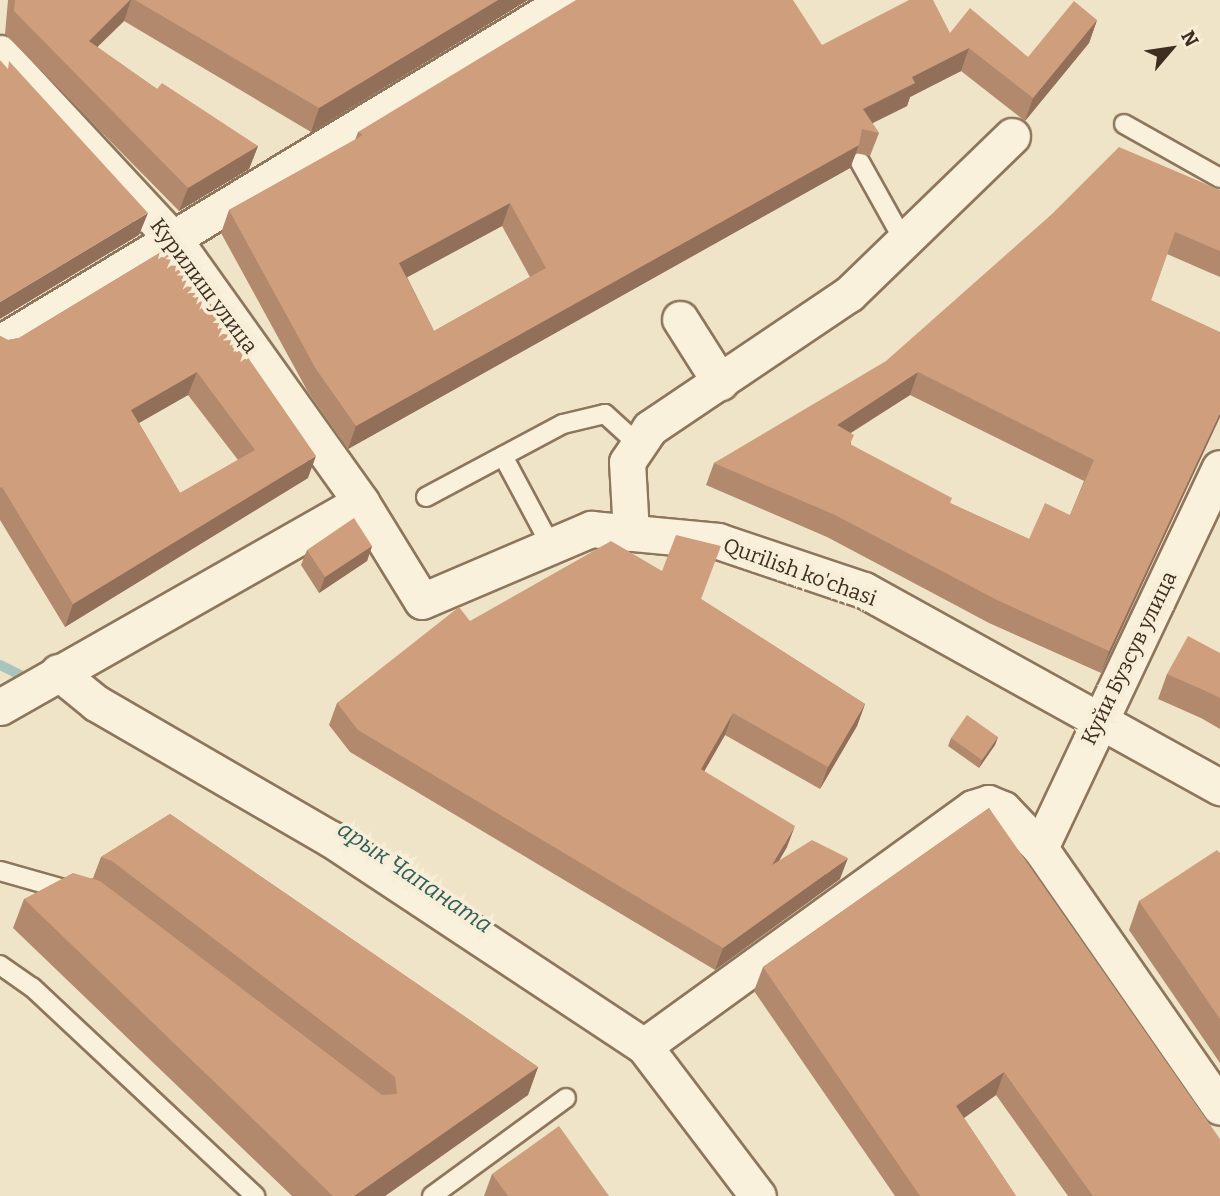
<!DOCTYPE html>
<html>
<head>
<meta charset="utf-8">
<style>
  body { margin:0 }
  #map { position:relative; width:1220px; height:1196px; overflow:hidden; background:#f0e4c8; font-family:Bitter,serif }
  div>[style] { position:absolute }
  .stream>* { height:10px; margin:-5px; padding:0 5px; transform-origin:5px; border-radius:5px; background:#a9c4bc }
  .roads { filter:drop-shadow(2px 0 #8d765c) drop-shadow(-2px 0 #8d765c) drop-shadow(0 2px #8d765c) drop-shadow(0 -2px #8d765c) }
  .service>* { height:18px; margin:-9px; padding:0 9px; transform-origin:9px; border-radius:9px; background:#faf1dc }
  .minor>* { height:35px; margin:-17.5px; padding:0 17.5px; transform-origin:17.5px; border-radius:17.5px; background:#faf1dc }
  .wall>* { inset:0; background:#b2896c }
  .shaded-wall>* { inset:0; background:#916f58 }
  .building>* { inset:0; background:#cf9f7d }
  span { translate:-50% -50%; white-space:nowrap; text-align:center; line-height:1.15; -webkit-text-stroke:7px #f7eed8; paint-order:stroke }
  .street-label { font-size:21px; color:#3d2e20 }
  .water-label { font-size:23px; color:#2f5d5a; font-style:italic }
  .north { position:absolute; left:1136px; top:14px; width:70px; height:70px; -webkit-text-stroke:5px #f7eed8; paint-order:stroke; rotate:61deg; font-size:19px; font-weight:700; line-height:28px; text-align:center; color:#3d2e20 }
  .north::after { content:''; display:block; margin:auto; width:24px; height:32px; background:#3d2e20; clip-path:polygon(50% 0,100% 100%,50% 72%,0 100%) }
</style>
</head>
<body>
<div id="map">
  <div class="stream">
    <div style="left:0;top:665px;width:34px;rotate:26deg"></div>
  </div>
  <div class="roads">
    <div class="service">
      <div style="left:1124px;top:124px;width:110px;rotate:29.4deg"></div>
      <div style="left:860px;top:162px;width:90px;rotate:60.9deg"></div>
      <div style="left:503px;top:456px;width:102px;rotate:61.9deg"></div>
      <div style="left:426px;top:497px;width:155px;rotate:-28.1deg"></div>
      <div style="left:563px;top:424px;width:43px;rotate:-13.4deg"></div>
      <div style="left:605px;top:414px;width:46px;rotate:42.4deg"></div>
      <div style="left:0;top:871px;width:77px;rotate:15.8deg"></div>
      <div style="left:0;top:965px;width:39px;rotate:35deg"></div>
      <div style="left:32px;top:987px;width:306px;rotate:43.1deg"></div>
      <div style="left:432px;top:1196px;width:166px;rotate:-36.2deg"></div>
    </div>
    <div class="minor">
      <div style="left:0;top:53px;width:257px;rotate:47.1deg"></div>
      <div style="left:175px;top:241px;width:320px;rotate:54.5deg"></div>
      <div style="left:361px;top:502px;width:116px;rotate:58.4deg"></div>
      <div style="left:422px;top:601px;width:184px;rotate:-23.1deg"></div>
      <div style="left:591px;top:529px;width:128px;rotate:5.4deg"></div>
      <div style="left:718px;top:541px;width:154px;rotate:18.6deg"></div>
      <div style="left:864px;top:590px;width:407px;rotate:29deg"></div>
      <div style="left:680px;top:319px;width:75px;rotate:57.6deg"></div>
      <div style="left:0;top:343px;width:663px;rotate:-31.17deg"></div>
      <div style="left:631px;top:533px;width:71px;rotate:-93.2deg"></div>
      <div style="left:627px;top:462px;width:41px;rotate:-55.9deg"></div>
      <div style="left:650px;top:428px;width:240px;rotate:-34deg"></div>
      <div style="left:849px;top:294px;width:227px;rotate:-44.1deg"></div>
      <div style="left:58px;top:672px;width:49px;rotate:39.2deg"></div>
      <div style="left:96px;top:703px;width:272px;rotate:30.1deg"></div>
      <div style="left:331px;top:839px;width:375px;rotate:33.5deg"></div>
      <div style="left:644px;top:1046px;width:188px;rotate:52.8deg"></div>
      <div style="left:0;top:707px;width:415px;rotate:-29.6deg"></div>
      <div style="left:1040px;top:848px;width:420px;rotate:-64.7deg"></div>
      <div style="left:644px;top:1046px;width:406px;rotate:-35.9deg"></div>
      <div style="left:973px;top:808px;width:16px;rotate:-18deg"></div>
      <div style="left:988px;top:803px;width:16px;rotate:22deg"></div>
      <div style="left:1003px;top:809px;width:54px;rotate:46.5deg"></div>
      <div style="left:1040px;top:848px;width:315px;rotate:55.2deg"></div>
    </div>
  </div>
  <div class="wall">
    <div style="clip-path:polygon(8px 0,528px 0,311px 132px,124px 21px,97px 47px,157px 89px,258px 146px,249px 169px,179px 211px,5px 34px)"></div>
    <div style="clip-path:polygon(evenodd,1097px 20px,1089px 43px,1025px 121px,961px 71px,910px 97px,907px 106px,872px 123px,879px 133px,870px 156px,856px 153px,850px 168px,348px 449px,308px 392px,221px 233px,229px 210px,355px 140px,358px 132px,822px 45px,950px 33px,1028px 57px,1097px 20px,502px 226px,530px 277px,434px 331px,407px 277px,502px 226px)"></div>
    <div style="clip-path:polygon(evenodd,1220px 190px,1220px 277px,1167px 254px,1151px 300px,1220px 417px,1101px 673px,989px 623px,827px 537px,706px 485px,714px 463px,1220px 190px,910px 395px,1084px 481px,1070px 515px,1029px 539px,950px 503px,851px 445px,851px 433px,910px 395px)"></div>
    <div style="clip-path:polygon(evenodd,171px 246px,308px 478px,65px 627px,0 520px,0 336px,8px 340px,19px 338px,171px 246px,188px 395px,238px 460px,180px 493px,139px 423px,188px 395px)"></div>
    <div style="clip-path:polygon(372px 546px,367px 561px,319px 593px,301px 565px,307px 550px)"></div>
    <div style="clip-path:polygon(701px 599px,865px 704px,857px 726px,820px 789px,725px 735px,704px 771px,787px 847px,779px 860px,840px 879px,715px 970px,350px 752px,329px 725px,337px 703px,470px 621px)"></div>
    <div style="clip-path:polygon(1220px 653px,1220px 729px,1201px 718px,1158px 699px,1167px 674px)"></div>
    <div style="clip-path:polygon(998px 737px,995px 745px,979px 768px,948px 746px,951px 738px)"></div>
    <div style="clip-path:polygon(989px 808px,1220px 1196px,1068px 1196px,996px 1095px,964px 1118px,1016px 1196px,895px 1196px,754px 991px,763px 967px)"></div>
    <div style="clip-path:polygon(170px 814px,538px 1067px,528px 1095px,385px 1196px,292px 1196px,13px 928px,24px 899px,93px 878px,101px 857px)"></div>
    <div style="clip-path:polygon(1220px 853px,1220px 1063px,1129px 930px,1139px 901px)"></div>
    <div style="clip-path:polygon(492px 1174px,609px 1196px,484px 1196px)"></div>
  </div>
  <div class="shaded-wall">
    <div style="clip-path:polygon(130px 0,131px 0,124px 21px,80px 64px,89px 41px)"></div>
    <div style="clip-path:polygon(498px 0,528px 0,311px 132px,319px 108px)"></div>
    <div style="clip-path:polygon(1097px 20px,1089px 43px,1025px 121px,1033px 98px)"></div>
    <div style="clip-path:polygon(969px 48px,961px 71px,910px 97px,907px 106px,855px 132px,863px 109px,912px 77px)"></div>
    <div style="clip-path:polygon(859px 145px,850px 168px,348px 449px,356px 426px)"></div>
    <div style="clip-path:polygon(258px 146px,249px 169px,179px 211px,188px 188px)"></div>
    <div style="clip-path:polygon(510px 203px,502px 226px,391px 286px,399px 263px)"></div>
    <div style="clip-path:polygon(148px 213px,139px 235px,0 319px,0 302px)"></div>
    <div style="clip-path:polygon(197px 372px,188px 395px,123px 432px,131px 410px)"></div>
    <div style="clip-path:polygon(918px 372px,910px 395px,828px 447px,837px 425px)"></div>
    <div style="clip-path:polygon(1220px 413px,1220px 417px,1101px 673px,1109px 651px)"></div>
    <div style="clip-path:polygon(316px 456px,308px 478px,65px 627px,73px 604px)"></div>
    <div style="clip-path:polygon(372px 546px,367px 561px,319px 593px,325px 577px)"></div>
    <div style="clip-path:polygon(865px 704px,857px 726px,820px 789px,828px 767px)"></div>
    <div style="clip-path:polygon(733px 713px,725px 735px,693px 791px,701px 769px)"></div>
    <div style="clip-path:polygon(998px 737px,995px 745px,979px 768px,982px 760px)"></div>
    <div style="clip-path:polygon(795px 826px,787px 847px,764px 887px,772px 865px)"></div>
    <div style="clip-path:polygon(848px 858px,840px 879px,715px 970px,723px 948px)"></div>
    <div style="clip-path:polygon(538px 1067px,528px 1095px,385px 1196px,354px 1196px)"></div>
    <div style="clip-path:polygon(1004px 1072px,996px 1095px,947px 1130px,956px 1106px)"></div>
  </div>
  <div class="building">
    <div style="clip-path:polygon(15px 0,130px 0,89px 41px,157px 89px,162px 83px,258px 146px,188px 188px,14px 11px)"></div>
    <div style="clip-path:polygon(135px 0,498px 0,319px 108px)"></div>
    <div style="clip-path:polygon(evenodd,576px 0,793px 0,822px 45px,909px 0,933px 0,950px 33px,970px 8px,1028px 57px,1074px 1px,1097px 20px,1033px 98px,969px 48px,912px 77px,915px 83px,863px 109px,879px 133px,862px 129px,859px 145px,356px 426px,316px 369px,229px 210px,363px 135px,358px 132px,576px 0,510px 203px,546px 268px,434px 331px,399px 263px,510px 203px)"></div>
    <div style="clip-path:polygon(0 60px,8px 69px,9px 61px,148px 213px,0 302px)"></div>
    <div style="clip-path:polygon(evenodd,1119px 147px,1220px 190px,1220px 251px,1175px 232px,1151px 300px,1220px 332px,1220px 413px,1109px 651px,997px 600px,835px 515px,714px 463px,886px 361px,1052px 214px,1119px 147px,918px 372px,1094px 460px,1070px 515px,1045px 503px,1029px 539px,950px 503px,952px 498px,850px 444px,854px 435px,837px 425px,918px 372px)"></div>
    <div style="clip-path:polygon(evenodd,171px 246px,316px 456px,73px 604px,2px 487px,0 488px,0 336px,8px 340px,19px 338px,171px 246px,197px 372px,255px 450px,180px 493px,131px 410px,197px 372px)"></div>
    <div style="clip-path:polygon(354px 518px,372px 546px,325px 577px,307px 550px)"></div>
    <div style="clip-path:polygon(676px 535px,721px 546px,701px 599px,865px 704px,828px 767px,733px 713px,701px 769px,795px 826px,772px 865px,812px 840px,848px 858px,723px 948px,358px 730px,337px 703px,459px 607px,470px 621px,611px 541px,662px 571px)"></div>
    <div style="clip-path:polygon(1188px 636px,1220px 653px,1220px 698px,1210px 693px,1167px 674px)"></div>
    <div style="clip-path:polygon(967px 715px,998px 737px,982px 760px,951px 738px)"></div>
    <div style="clip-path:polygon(989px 808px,1220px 1139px,1220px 1196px,1093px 1196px,1004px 1072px,956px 1106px,1016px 1196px,920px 1196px,763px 967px)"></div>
    <div style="clip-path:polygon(170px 814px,538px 1067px,354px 1196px,333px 1196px,24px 899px,73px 873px,100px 881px,382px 1095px,397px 1094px,395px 1077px,112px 861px,101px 857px)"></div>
    <div style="clip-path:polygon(1217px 850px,1220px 853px,1220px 1019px,1139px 901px)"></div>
    <div style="clip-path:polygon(559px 1126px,609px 1196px,508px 1196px,492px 1174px)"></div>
  </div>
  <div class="street-label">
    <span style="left:204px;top:286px;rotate:53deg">Курилиш улица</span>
    <span style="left:800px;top:572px;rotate:20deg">Qurilish ko'chasi</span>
    <span style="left:1129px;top:658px;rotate:-64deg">Куйи Бузсув улица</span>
  </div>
  <div class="water-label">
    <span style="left:415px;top:877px;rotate:34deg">арык Чапаната</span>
  </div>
  <div class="north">N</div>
</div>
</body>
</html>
